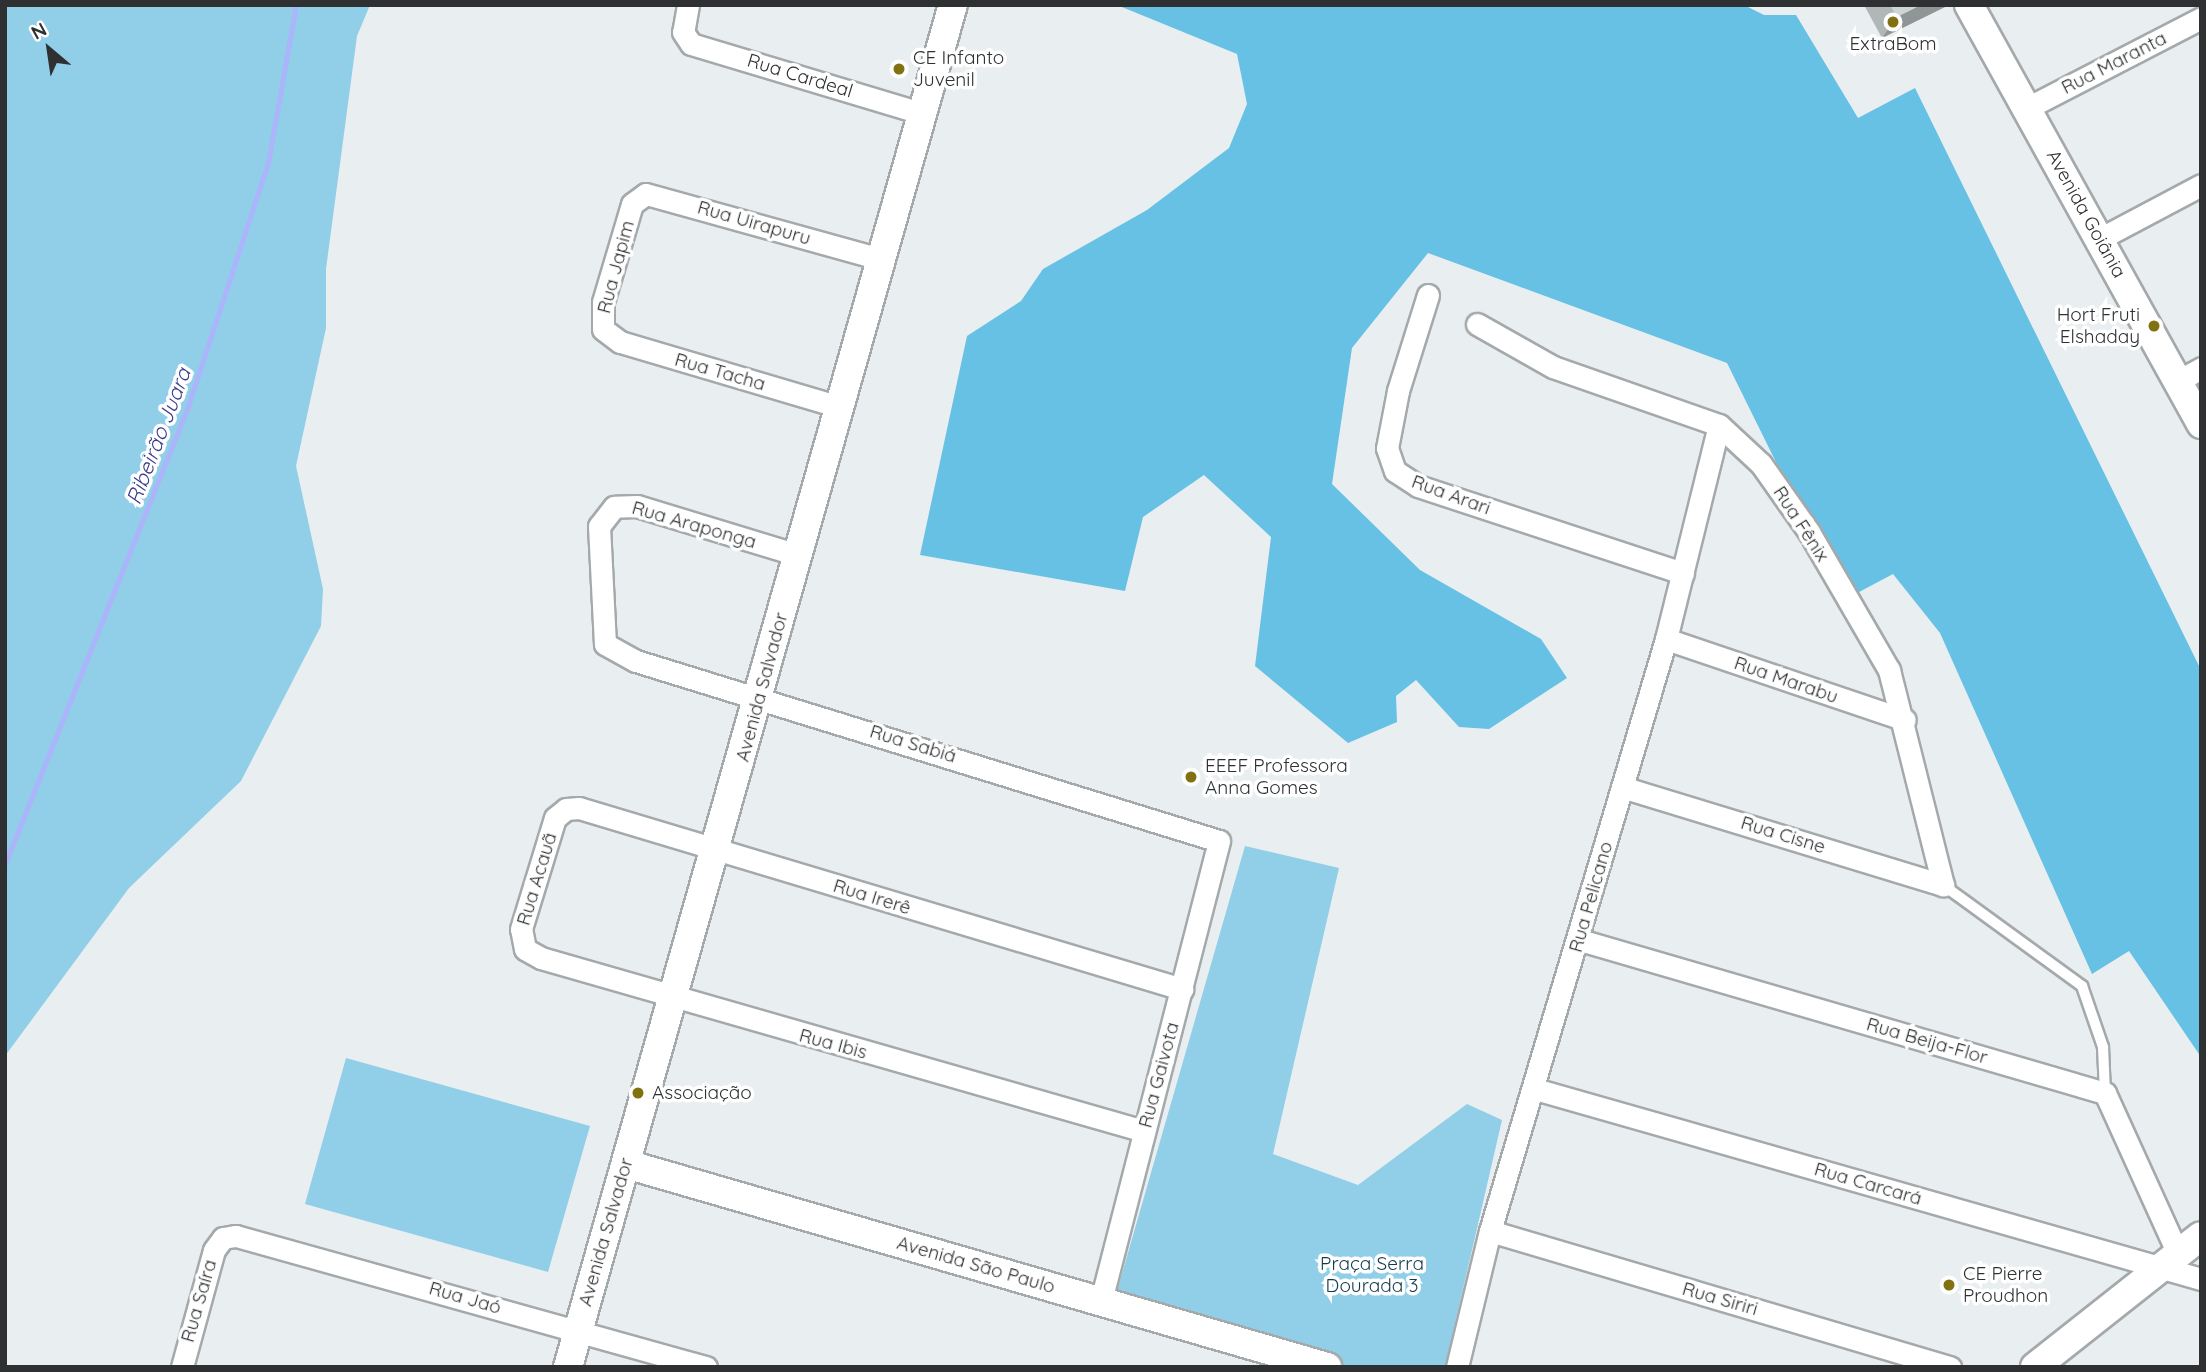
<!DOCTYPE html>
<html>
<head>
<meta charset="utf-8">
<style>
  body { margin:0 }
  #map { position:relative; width:2206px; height:1372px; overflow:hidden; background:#e9eef1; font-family:Quicksand,sans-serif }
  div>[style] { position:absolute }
  .green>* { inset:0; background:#91cee8 }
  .forest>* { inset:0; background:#66c1e5 }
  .stream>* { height:5px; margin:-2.5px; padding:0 2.5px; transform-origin:2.5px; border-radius:2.5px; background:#aab5fb }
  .roads { filter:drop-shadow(2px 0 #a4a9ab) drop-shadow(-2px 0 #a4a9ab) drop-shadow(0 2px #a4a9ab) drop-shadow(0 -2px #a4a9ab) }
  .service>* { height:10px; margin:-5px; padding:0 5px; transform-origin:5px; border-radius:5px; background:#fff }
  .minor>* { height:21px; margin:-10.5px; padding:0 10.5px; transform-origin:10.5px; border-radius:10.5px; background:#fff }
  .tertiary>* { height:28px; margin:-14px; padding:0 14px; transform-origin:14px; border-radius:14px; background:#fff }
  .wall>* { inset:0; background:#b1b7b7 }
  .shaded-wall>* { inset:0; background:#909595 }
  .building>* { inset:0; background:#ced5d5 }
  .dots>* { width:19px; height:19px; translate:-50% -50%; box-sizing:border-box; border:4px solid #fff; border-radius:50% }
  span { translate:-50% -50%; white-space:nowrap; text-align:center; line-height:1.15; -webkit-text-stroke:7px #fff; paint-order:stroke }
  .poi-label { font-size:19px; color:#2e3031 }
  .left { translate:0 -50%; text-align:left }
  .right { translate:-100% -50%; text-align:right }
  .street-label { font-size:19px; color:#2e3031 }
  .park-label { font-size:19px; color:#123b4b }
  .water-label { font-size:21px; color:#393c8d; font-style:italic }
  .frame { position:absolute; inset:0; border:7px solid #2e3031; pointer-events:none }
  .north { position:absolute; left:14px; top:14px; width:70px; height:70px; -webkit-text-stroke:5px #fff; paint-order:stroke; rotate:331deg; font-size:19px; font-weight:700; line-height:28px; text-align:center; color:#2e3031 }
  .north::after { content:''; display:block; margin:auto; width:24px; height:32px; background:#2e3031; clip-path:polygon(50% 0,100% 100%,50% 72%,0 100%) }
</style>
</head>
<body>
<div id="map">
  <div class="green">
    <div style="clip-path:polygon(5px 5px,370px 5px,357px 36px,326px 269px,326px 328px,296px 466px,323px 589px,321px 626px,241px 781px,129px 888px,5px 1056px)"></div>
    <div style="clip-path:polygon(1245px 846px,1339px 868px,1273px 1154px,1358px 1185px,1467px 1104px,1502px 1120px,1445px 1367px,1343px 1367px,1117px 1291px)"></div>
    <div style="clip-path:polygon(346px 1058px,590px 1126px,548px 1272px,305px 1204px)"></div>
  </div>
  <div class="forest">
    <div style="clip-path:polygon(1117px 5px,1744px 5px,1764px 15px,1796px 15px,1858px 118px,1915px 88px,2201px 670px,2201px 1057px,2129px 951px,2092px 974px,1940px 633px,1893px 574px,1844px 600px,1727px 363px,1428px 253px,1352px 348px,1332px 484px,1420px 570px,1541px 639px,1567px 678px,1489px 729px,1459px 727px,1416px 680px,1396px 696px,1397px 722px,1348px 743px,1255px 666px,1271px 537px,1204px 475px,1143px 517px,1125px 591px,920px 555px,967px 336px,1021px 301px,1043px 269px,1147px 210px,1229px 148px,1247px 104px,1237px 54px)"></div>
  </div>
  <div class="stream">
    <div style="left:5px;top:864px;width:496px;rotate:-68.2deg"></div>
    <div style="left:189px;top:403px;width:253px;rotate:-71.8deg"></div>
    <div style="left:268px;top:163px;width:160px;rotate:-80deg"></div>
  </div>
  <div class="roads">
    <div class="service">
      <div style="left:1943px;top:885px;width:172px;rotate:36deg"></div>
      <div style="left:2082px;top:986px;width:65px;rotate:71deg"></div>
      <div style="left:2103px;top:1047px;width:46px;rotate:87.5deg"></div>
    </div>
    <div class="minor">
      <div style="left:688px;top:5px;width:27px;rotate:100deg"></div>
      <div style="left:683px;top:32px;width:14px;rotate:56deg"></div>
      <div style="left:691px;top:44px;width:240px;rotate:16.7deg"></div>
      <div style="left:2027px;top:108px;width:196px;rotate:-27.3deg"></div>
      <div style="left:2101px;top:238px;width:113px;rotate:-27.9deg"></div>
      <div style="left:1428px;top:295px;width:101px;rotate:107.4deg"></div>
      <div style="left:1398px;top:391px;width:58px;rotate:100.9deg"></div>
      <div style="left:1387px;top:448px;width:24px;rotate:71deg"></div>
      <div style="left:1395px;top:471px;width:27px;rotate:33deg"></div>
      <div style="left:1418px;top:486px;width:279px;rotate:18.2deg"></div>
      <div style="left:1477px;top:324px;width:87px;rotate:29.5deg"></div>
      <div style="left:1553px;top:367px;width:176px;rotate:19.3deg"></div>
      <div style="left:1719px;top:425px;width:57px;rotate:42.9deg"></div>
      <div style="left:1761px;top:464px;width:83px;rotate:54.8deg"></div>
      <div style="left:1809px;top:532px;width:160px;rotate:59.9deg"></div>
      <div style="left:1889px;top:670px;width:222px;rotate:75.9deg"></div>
      <div style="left:2178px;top:381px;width:26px;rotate:-29deg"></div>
      <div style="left:840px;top:407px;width:229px;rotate:-163.5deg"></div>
      <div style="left:620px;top:342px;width:21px;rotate:-143deg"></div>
      <div style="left:603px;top:329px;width:27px;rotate:-90deg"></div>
      <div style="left:603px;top:302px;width:102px;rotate:-73.5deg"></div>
      <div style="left:632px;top:204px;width:17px;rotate:-36deg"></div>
      <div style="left:646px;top:194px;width:240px;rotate:15.5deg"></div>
      <div style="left:798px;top:555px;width:168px;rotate:-163.1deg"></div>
      <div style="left:637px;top:506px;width:23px;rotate:178deg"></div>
      <div style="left:614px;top:507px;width:24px;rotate:128deg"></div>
      <div style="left:599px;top:526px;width:118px;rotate:87.1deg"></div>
      <div style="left:605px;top:644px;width:35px;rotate:29deg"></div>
      <div style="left:636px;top:661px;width:610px;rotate:17.16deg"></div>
      <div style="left:1219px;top:841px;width:475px;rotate:104.4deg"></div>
      <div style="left:1666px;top:639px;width:252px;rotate:18.7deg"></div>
      <div style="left:1622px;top:787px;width:336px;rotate:17deg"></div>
      <div style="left:1580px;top:940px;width:547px;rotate:16.25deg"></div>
      <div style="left:2105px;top:1093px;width:177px;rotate:65.6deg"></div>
      <div style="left:1535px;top:1089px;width:693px;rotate:15.92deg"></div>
      <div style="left:1144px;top:1131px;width:627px;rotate:-163.99deg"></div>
      <div style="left:541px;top:958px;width:18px;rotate:-151deg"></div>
      <div style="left:525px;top:949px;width:20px;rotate:-101deg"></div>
      <div style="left:521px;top:929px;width:116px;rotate:-73deg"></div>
      <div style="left:555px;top:818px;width:14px;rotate:-39deg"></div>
      <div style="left:566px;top:809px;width:13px;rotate:-4deg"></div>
      <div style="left:579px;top:808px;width:630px;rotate:16.71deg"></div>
      <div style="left:1490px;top:1231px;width:480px;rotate:16.5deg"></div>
      <div style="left:182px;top:1367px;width:121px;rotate:-74.7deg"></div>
      <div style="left:214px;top:1250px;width:15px;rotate:-53deg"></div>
      <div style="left:223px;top:1238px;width:13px;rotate:-9deg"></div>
      <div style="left:236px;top:1236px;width:488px;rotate:15.6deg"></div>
      <div style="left:1457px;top:1367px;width:140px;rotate:-76.4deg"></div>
      <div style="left:1490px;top:1231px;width:618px;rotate:-73.44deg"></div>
      <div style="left:1666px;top:639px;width:220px;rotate:-76.1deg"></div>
    </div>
    <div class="tertiary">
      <div style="left:1969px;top:5px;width:479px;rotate:61deg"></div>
      <div style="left:626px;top:1164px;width:730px;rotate:16.15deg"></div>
      <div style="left:568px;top:1367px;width:1415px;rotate:-74.22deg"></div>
      <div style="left:2035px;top:1367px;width:211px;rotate:-38.3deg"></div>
    </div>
  </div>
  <div class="wall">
    <div style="clip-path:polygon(1864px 5px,1949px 5px,1882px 38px)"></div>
  </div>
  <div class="shaded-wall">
    <div style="clip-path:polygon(1921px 5px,1949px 5px,1882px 38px,1897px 17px)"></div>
  </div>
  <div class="building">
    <div style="clip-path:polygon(1890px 5px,1921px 5px,1897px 17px)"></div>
  </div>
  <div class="dots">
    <div style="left:1893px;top:22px;background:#817110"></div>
    <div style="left:899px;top:69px;background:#817110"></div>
    <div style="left:2154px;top:326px;background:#817110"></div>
    <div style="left:1191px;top:777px;background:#817110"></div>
    <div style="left:638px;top:1093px;background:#817110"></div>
    <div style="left:1949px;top:1285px;background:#817110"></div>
  </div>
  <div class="poi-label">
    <span style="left:1893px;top:44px">ExtraBom</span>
    <span class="left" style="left:913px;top:69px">CE Infanto<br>Juvenil</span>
    <span class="right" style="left:2140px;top:326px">Hort Fruti<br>Elshaday</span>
    <span class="left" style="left:1205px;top:777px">EEEF Professora<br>Anna Gomes</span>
    <span class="left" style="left:652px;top:1093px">Associação</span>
    <span class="left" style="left:1963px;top:1285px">CE Pierre<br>Proudhon</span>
  </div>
  <div class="street-label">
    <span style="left:2114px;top:63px;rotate:-27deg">Rua Maranta</span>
    <span style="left:800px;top:76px;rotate:17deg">Rua Cardeal</span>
    <span style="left:2086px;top:214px;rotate:61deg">Avenida Goiânia</span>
    <span style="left:754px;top:223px;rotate:16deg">Rua Uirapuru</span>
    <span style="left:616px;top:267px;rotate:-75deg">Rua Japim</span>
    <span style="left:720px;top:372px;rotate:16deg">Rua Tacha</span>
    <span style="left:1451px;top:495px;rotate:20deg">Rua Arari</span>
    <span style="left:1801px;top:524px;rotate:57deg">Rua Fênix</span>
    <span style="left:694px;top:525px;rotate:16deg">Rua Araponga</span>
    <span style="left:1786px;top:680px;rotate:19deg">Rua Marabu</span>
    <span style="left:762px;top:687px;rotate:-75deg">Avenida Salvador</span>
    <span style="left:913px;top:744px;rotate:17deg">Rua Sabiá</span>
    <span style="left:1783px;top:835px;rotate:17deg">Rua Cisne</span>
    <span style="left:537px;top:879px;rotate:-73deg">Rua Acauã</span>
    <span style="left:872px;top:897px;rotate:17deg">Rua Irerê</span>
    <span style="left:1591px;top:897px;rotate:-74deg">Rua Pelicano</span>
    <span style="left:1927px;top:1041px;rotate:16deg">Rua Beija-Flor</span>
    <span style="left:833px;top:1044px;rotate:15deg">Rua Ibis</span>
    <span style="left:1159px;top:1075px;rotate:-75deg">Rua Gaivota</span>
    <span style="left:1868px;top:1184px;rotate:16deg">Rua Carcará</span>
    <span style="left:606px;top:1232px;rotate:-74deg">Avenida Salvador</span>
    <span style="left:976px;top:1265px;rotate:16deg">Avenida São Paulo</span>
    <span style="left:465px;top:1298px;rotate:16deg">Rua Jaó</span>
    <span style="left:1720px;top:1299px;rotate:16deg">Rua Siriri</span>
    <span style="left:199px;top:1301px;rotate:-74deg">Rua Saíra</span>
  </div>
  <div class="park-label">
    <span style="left:1372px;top:1275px">Praça Serra<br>Dourada 3</span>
  </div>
  <div class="water-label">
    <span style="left:158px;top:436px;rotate:-69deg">Ribeirão Juara</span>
  </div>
  <div class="frame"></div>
  <div class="north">N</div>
</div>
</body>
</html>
